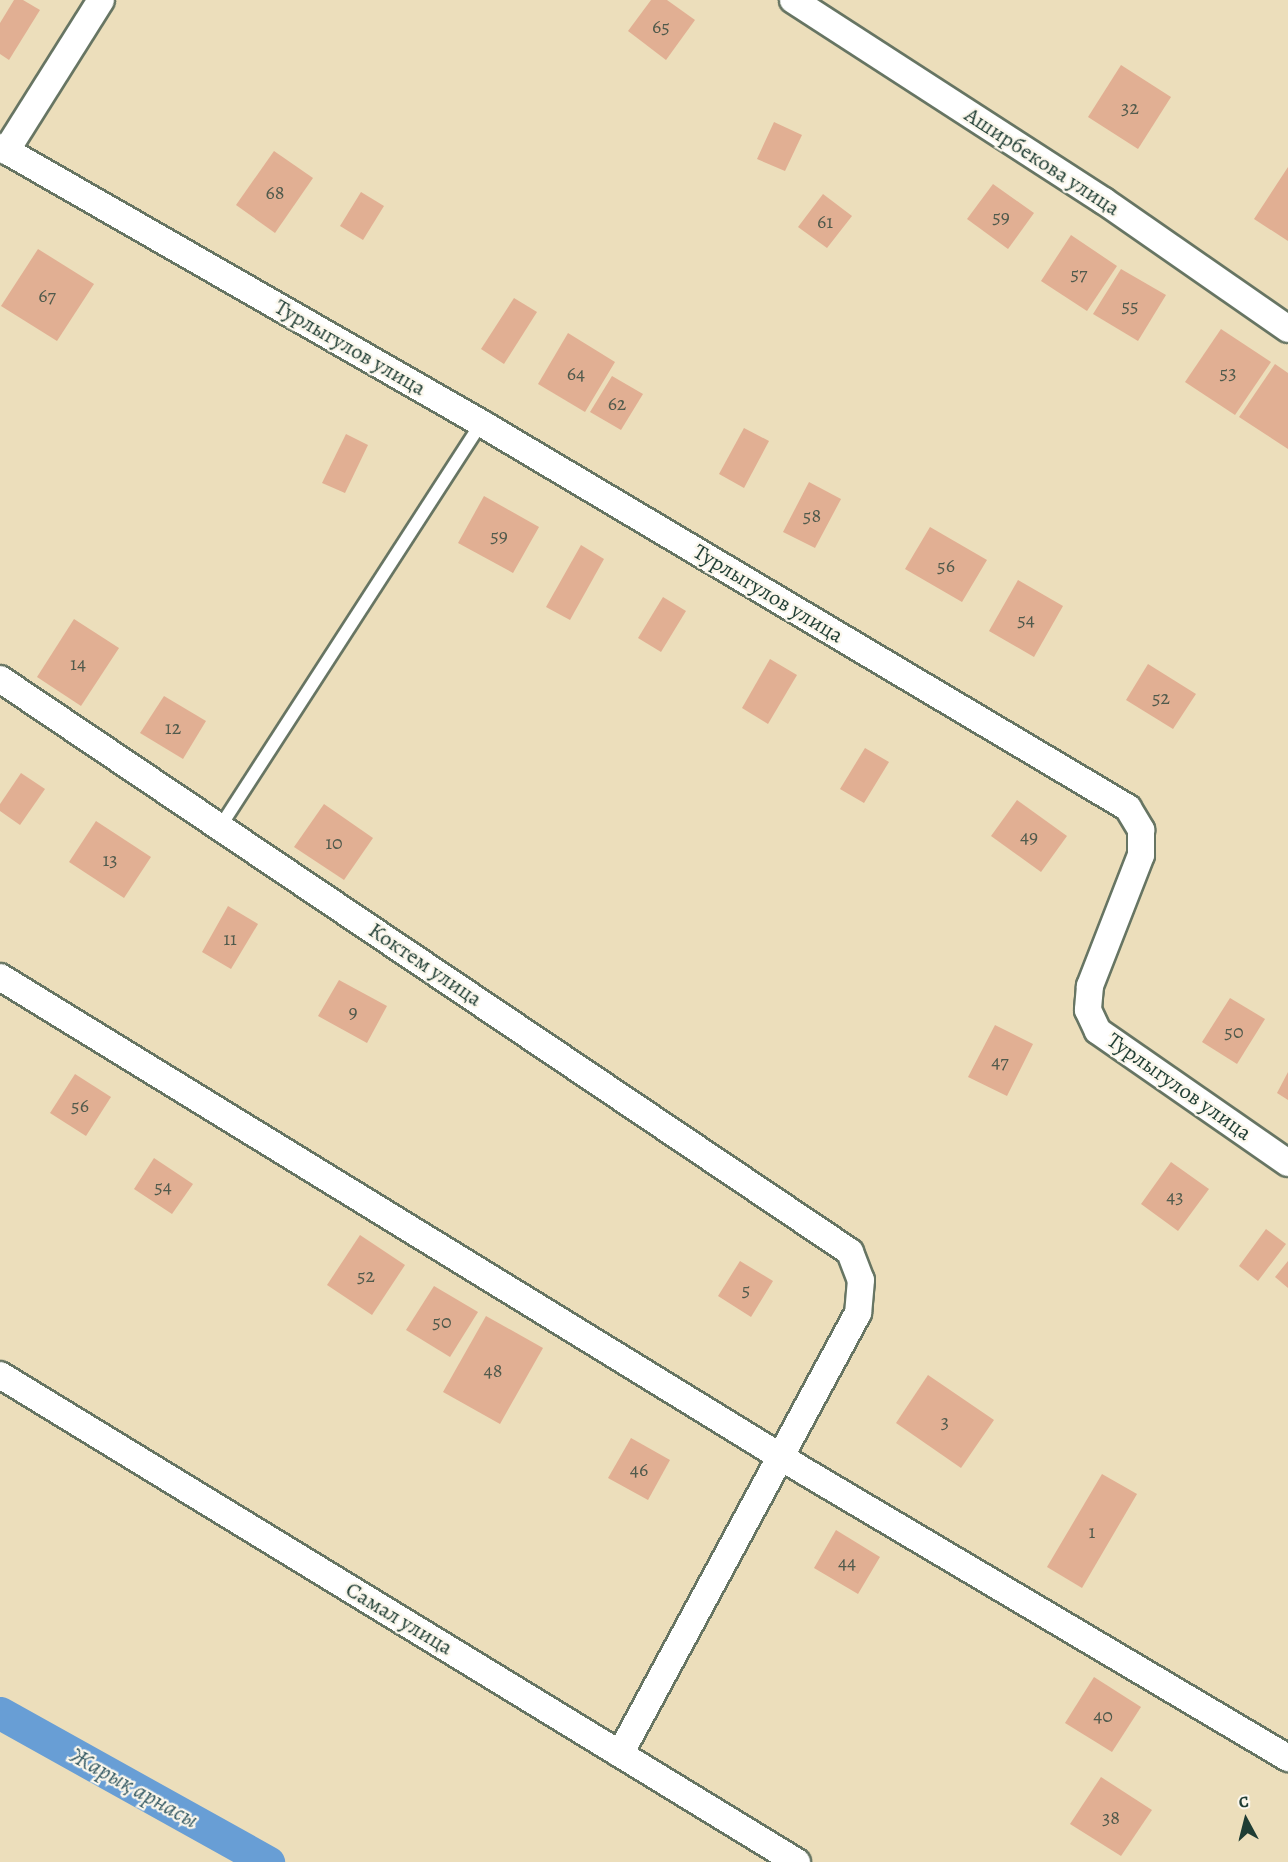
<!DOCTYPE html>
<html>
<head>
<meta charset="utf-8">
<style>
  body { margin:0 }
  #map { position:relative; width:1288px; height:1862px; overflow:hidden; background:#ecdebb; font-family:Alegreya,serif }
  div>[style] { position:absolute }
  .canal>* { height:33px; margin:-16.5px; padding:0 16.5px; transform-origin:16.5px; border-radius:16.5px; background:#689ed5 }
  .building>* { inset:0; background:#e1af93 }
  .roads { filter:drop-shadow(2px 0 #677563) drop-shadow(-2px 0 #677563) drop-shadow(0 2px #677563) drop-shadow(0 -2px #677563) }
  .service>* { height:12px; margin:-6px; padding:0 6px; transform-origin:6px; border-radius:6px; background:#fff }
  .minor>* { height:26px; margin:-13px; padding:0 13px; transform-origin:13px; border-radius:13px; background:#fff }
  span { translate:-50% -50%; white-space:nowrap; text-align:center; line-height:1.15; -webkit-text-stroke:4.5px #fbf7ec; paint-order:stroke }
  .number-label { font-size:20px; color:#505a4c }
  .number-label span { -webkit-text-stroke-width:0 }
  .street-label { font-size:22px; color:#1f3d34 }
  .water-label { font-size:24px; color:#355a64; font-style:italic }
  .north { position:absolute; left:1216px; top:1790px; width:60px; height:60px; -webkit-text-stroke:4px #fbf7ec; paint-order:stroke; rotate:353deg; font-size:16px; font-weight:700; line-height:24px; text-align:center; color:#1f3d34 }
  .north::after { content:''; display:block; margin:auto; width:21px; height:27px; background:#1f3d34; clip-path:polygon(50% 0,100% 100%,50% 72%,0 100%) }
</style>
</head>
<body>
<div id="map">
  <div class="canal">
    <div style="left:0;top:1713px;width:307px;rotate:29.1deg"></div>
  </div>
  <div class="building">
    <div style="clip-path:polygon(14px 0,23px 0,40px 10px,9px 60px,0 54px,0 23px)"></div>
    <div style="clip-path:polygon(651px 0,667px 0,695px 20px,666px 60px,628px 31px)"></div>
    <div style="clip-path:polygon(1121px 65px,1171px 97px,1138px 149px,1088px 117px)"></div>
    <div style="clip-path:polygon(774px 122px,802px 135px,785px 171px,757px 159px)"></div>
    <div style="clip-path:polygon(274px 151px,313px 178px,275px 233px,236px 205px)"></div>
    <div style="clip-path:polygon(1288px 167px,1288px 241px,1254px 219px)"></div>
    <div style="clip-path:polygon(993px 184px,1034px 213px,1008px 249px,967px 219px)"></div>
    <div style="clip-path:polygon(361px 192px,384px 206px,363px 240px,340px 226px)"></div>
    <div style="clip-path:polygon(823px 194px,852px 216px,827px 248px,798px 227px)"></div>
    <div style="clip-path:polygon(1071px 235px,1117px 266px,1087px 311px,1041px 281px)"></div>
    <div style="clip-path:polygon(38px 249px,94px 284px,57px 341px,1px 306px)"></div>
    <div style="clip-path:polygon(1121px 269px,1166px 295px,1138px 341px,1093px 314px)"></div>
    <div style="clip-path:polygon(514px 298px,537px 312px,504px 364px,481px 349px)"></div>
    <div style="clip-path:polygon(1221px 329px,1271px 362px,1235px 415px,1185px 382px)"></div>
    <div style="clip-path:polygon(568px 333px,615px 362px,585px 412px,538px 384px)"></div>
    <div style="clip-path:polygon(1275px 364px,1288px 373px,1288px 449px,1239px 417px)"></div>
    <div style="clip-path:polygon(612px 376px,643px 394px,621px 430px,590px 412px)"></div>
    <div style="clip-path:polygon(744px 428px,769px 441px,744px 488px,719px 474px)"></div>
    <div style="clip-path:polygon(346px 434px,368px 445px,345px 493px,322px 483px)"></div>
    <div style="clip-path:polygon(809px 482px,841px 499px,815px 548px,783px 532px)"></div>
    <div style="clip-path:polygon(484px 496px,539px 527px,513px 573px,458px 543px)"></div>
    <div style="clip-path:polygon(930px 527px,987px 560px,962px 602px,905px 569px)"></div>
    <div style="clip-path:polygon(581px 545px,604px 559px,570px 620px,546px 607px)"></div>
    <div style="clip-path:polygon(1018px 580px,1063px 606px,1034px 657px,989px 631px)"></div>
    <div style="clip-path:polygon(663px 597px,686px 611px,661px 652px,638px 638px)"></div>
    <div style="clip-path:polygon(74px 619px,119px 648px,81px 706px,37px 677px)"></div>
    <div style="clip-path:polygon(770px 659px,797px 675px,768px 724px,742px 708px)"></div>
    <div style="clip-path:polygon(1148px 664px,1196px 694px,1173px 729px,1126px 700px)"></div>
    <div style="clip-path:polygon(164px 696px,206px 721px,183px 759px,140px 733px)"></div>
    <div style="clip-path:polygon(865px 748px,889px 762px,864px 803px,840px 789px)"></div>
    <div style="clip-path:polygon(21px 773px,45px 789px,20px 825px,0 811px,0 804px)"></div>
    <div style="clip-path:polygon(1017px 800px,1067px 836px,1041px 872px,991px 836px)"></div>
    <div style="clip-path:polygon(324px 804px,373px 838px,344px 880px,294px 847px)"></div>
    <div style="clip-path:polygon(96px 821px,151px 857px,124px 898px,69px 862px)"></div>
    <div style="clip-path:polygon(228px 906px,258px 924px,231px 969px,202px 952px)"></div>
    <div style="clip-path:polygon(339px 980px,387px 1006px,367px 1043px,318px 1016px)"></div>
    <div style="clip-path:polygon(1230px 998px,1265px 1019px,1237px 1064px,1202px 1042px)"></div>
    <div style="clip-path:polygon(995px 1025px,1033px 1044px,1007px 1096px,968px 1077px)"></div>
    <div style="clip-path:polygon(1288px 1072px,1288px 1100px,1277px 1093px)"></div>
    <div style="clip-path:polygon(75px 1074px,111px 1097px,86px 1136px,50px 1113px)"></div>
    <div style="clip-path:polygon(154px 1158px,193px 1184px,172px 1214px,134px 1189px)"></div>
    <div style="clip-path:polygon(1171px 1162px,1209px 1189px,1178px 1231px,1141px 1204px)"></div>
    <div style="clip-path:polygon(1266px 1229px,1286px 1244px,1258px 1281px,1239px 1266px)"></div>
    <div style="clip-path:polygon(360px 1235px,405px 1265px,372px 1315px,327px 1285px)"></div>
    <div style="clip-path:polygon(740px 1261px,773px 1281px,751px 1317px,718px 1296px)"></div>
    <div style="clip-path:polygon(1288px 1261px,1288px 1288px,1275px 1277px)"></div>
    <div style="clip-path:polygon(434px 1286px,478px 1312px,450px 1357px,406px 1330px)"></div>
    <div style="clip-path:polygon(486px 1316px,543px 1348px,500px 1424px,443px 1392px)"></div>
    <div style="clip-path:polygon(928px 1375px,994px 1420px,961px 1468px,896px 1423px)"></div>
    <div style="clip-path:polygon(631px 1438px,670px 1460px,648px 1500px,608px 1478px)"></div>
    <div style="clip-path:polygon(1102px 1474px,1137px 1494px,1082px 1588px,1047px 1567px)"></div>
    <div style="clip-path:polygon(836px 1530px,880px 1557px,858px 1594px,814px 1568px)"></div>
    <div style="clip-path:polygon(1094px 1677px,1141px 1707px,1112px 1752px,1065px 1723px)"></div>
    <div style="clip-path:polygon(1101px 1777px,1152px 1810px,1121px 1856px,1070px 1824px)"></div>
  </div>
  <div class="roads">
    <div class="service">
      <div style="left:220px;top:827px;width:481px;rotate:-57.1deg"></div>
    </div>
    <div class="minor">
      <div style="left:793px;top:0;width:370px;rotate:32.9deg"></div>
      <div style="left:1104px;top:201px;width:224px;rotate:34.8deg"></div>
      <div style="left:0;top:147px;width:555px;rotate:29.85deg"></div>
      <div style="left:481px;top:423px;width:753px;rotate:30.75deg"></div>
      <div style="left:1128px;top:808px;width:26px;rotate:59deg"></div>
      <div style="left:1141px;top:830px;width:25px;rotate:90deg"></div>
      <div style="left:1141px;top:855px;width:141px;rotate:111.3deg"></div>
      <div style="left:1090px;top:986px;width:24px;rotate:95deg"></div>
      <div style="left:1088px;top:1010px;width:23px;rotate:65deg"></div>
      <div style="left:1098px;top:1031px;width:231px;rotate:34.8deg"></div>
      <div style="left:6px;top:151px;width:178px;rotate:-57.8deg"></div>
      <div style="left:0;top:679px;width:1025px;rotate:33.98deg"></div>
      <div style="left:850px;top:1252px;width:30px;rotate:69deg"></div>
      <div style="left:861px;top:1280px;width:33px;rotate:95deg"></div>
      <div style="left:858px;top:1313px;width:501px;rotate:118.35deg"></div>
      <div style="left:0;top:977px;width:944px;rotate:31.57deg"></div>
      <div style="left:804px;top:1471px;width:563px;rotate:30.67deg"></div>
      <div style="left:0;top:1375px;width:934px;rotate:31.43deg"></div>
    </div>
  </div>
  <div class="number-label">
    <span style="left:661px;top:26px">65</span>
    <span style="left:1130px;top:107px">32</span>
    <span style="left:275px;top:192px">68</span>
    <span style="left:1001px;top:216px">59</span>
    <span style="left:825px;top:221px">61</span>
    <span style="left:1079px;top:273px">57</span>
    <span style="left:47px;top:295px">67</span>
    <span style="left:1130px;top:305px">55</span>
    <span style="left:1228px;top:372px">53</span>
    <span style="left:576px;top:373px">64</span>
    <span style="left:617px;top:403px">62</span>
    <span style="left:812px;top:515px">58</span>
    <span style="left:499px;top:535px">59</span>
    <span style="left:946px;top:565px">56</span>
    <span style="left:1026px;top:619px">54</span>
    <span style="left:78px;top:663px">14</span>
    <span style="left:1161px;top:697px">52</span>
    <span style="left:173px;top:727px">12</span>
    <span style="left:1029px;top:836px">49</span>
    <span style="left:334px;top:842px">10</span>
    <span style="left:110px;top:859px">13</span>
    <span style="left:230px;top:938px">11</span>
    <span style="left:353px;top:1011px">9</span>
    <span style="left:1234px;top:1031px">50</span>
    <span style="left:1000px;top:1061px">47</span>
    <span style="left:80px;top:1105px">56</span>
    <span style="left:163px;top:1186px">54</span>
    <span style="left:1175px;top:1196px">43</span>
    <span style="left:366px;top:1275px">52</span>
    <span style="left:746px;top:1289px">5</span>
    <span style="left:442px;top:1321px">50</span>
    <span style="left:493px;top:1370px">48</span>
    <span style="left:945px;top:1421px">3</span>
    <span style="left:639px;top:1469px">46</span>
    <span style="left:1092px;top:1531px">1</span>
    <span style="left:847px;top:1562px">44</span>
    <span style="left:1103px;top:1715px">40</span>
    <span style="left:1111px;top:1817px">38</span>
  </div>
  <div class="street-label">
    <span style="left:1042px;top:162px;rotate:33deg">Аширбекова улица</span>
    <span style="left:350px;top:348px;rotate:30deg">Турлыгулов улица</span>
    <span style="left:768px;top:594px;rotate:31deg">Турлыгулов улица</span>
    <span style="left:425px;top:965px;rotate:34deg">Коктем улица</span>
    <span style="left:1179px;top:1087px;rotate:35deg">Турлыгулов улица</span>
    <span style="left:399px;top:1619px;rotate:31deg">Самал улица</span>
  </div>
  <div class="water-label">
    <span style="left:134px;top:1788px;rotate:29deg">Жарық арнасы</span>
  </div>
  <div class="north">С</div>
</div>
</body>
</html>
